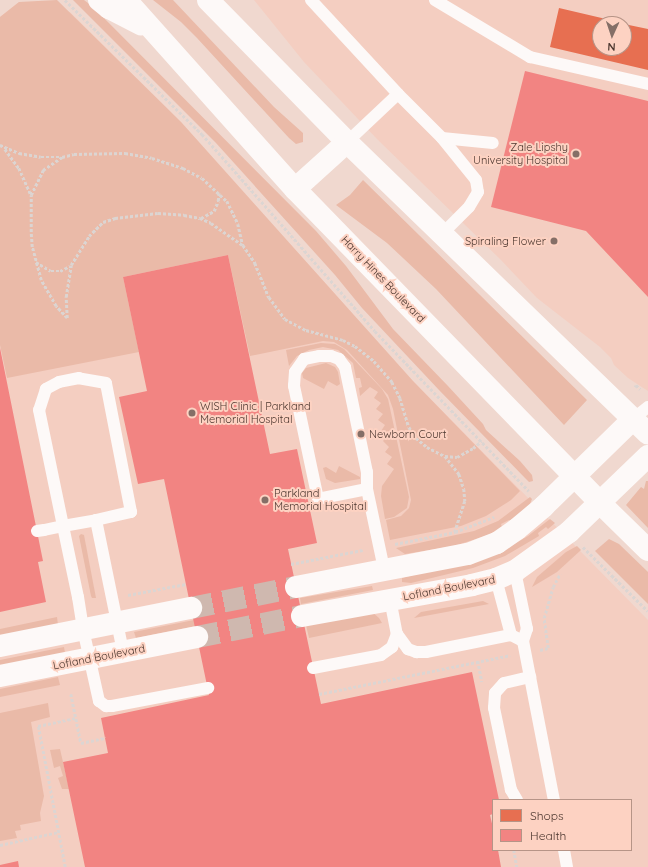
<!DOCTYPE html>
<html>
<head>
<meta charset="utf-8">
<style>
  body { margin:0 }
  #map { position:relative; width:648px; height:867px; overflow:hidden; background:#f0d8cf; font-family:Quicksand,sans-serif }
  div>[style] { position:absolute }
  .built>* { inset:0; background:#f4cec1 }
  .green>* { inset:0; background:#eabaa8 }
  .shops>* { inset:0; background:#e76f51 }
  .health>* { inset:0; background:#f28482 }
  .street-tunnel>* { height:22px; margin-top:-11px; transform-origin:0; background:repeating-linear-gradient(90deg,#cfb8af 0 22px,transparent 0 33px) }
  .path>* { height:2.5px; margin-top:-1.25px; transform-origin:0; background:repeating-linear-gradient(90deg,#dcd5d2 0 3px,transparent 0 5px) }
  .lane>* { height:12px; margin:-6px; padding:0 6px; transform-origin:6px; border-radius:6px; background:#fdf9f8 }
  .street>* { height:22px; margin:-11px; padding:0 11px; transform-origin:11px; border-radius:11px; background:#fdf9f8 }
  .primary>* { height:22px; margin:-11px; padding:0 11px; transform-origin:11px; border-radius:11px; background:#fdf9f8 }
  .dots>* { width:11px; height:11px; translate:-50% -50%; box-sizing:border-box; border:2px solid #fdd2c2; border-radius:50% }
  span { translate:-50% -50%; white-space:nowrap; text-align:center; line-height:1.15; -webkit-text-stroke:4px #fdd2c2; paint-order:stroke }
  .poi-label { font-size:11px; color:#4c372f }
  .right { translate:-100% -50%; text-align:right }
  .left { translate:0 -50%; text-align:left }
  .street-label { font-size:11px; color:#4c372f }
  .legend { position:absolute; left:492px; top:799px; width:140px; height:52px; box-sizing:border-box; background:#fdd2c2; border:1px solid #b69487; margin:0; padding:5px 7px; list-style:none; font-size:12px; color:#4c372f }
  .legend li { display:flex; align-items:center; gap:8px; height:20px }
  .legend b { width:20px; border:1px solid #b69487 }
  .north { position:absolute; left:592px; top:16px; width:40px; height:40px; box-sizing:border-box; background:#fdd2c2; border:1px solid #b69487; border-radius:50%; rotate:183deg; font-size:11px; font-weight:700; line-height:16px; text-align:center; color:#4c372f }
  .north::after { content:''; display:block; margin:auto; width:14px; height:18px; background:#856f67; clip-path:polygon(50% 0,100% 100%,50% 72%,0 100%) }
</style>
</head>
<body>
<div id="map">
  <div class="built">
    <div style="clip-path:polygon(evenodd,254px 0,648px 0,648px 391px,628px 378px,614px 365px,611px 358px,600px 347px,537px 298px,501px 260px,377px 139px,304px 62px,254px 0,600px 24px,624px 24px,624px 48px,600px 48px,600px 24px)"></div>
    <div style="clip-path:polygon(evenodd,19px 2px,70px 12px,181px 122px,413px 381px,648px 620px,648px 867px,0 867px,0 17px,19px 2px,493px 800px,631px 800px,631px 850px,493px 850px,493px 800px)"></div>
  </div>
  <div class="green">
    <div style="clip-path:polygon(57px 0,181px 122px,413px 381px,520px 491px,511px 500px,486px 516px,461px 526px,390px 540px,386px 520px,401px 516px,409px 508px,411px 500px,393px 409px,388px 395px,347px 350px,334px 342px,323px 341px,250px 356px,228px 255px,123px 277px,139px 352px,7px 378px,0 345px,0 17px,19px 2px)"></div>
    <div style="clip-path:polygon(73px 0,84px 0,92px 6px,316px 231px,346px 266px,393px 329px,448px 386px,483px 424px,486px 430px,520px 461px,532px 475px,533px 481px,529px 482px,525px 478px,439px 390px,362px 308px,335px 275px,216px 143px)"></div>
    <div style="clip-path:polygon(153px 0,173px 0,274px 107px,303px 133px,303px 142px,296px 144px,289px 138px,197px 38px,181px 22px)"></div>
    <div style="clip-path:polygon(363px 180px,587px 400px,564px 425px,436px 289px,387px 243px,336px 205px,350px 195px)"></div>
    <div style="clip-path:polygon(321px 343px,335px 344px,344px 349px,382px 389px,388px 399px,409px 497px,407px 508px,394px 517px,385px 519px,381px 496px,382px 486px,394px 469px,387px 464px,392px 457px,385px 452px,389px 447px,383px 441px,387px 436px,381px 431px,385px 425px,378px 420px,383px 414px,376px 409px,381px 403px,374px 398px,378px 392px,370px 387px,360px 396px,359px 388px,362px 387px,360px 378px,356px 378px,353px 363px,338px 350px,323px 347px,309px 350px,297px 356px,289px 366px,286px 350px)"></div>
    <div style="clip-path:polygon(326px 363px,335px 367px,338px 372px,340px 384px,337px 386px,328px 381px,324px 389px,303px 378px,302px 373px,306px 368px)"></div>
    <div style="clip-path:polygon(339px 466px,360px 477px,360px 479px,335px 483px,326px 479px,323px 468px,326px 467px,336px 473px)"></div>
    <div style="clip-path:polygon(646px 481px,648px 481px,648px 528px,626px 505px,641px 487px,644px 489px)"></div>
    <div style="clip-path:polygon(530px 497px,532px 499px,527px 511px,511px 522px,509px 520px,501px 524px,502px 527px,497px 532px,482px 537px,454px 546px,405px 554px,396px 548px,474px 531px,498px 521px)"></div>
    <div style="clip-path:polygon(550px 519px,555px 523px,548px 529px,546px 527px,538px 533px,539px 536px,505px 556px,473px 568px,411px 583px,402px 582px,402px 578px,501px 552px,528px 536px)"></div>
    <div style="clip-path:polygon(81px 534px,84px 535px,96px 598px,92px 598px,91px 596px,79px 536px)"></div>
    <div style="clip-path:polygon(609px 539px,619px 544px,648px 572px,648px 604px,595px 551px)"></div>
    <div style="clip-path:polygon(577px 546px,581px 550px,557px 572px,532px 587px,537px 577px,566px 552px)"></div>
    <div style="clip-path:polygon(372px 586px,373px 590px,301px 604px,300px 598px)"></div>
    <div style="clip-path:polygon(483px 601px,489px 604px,414px 618px,421px 612px)"></div>
    <div style="clip-path:polygon(372px 612px,379px 618px,382px 623px,309px 638px,306px 625px)"></div>
    <div style="clip-path:polygon(57px 617px,58px 625px,0 637px,0 629px)"></div>
    <div style="clip-path:polygon(194px 620px,196px 626px,136px 638px,134px 632px)"></div>
    <div style="clip-path:polygon(64px 647px,65px 653px,0 666px,0 660px)"></div>
    <div style="clip-path:polygon(58px 677px,60px 685px,0 697px,0 689px)"></div>
    <div style="clip-path:polygon(48px 703px,50px 717px,31px 722px,44px 796px,40px 813px,41px 821px,20px 825px,21px 830px,15px 831px,17px 838px,0 841px,0 713px)"></div>
    <div style="clip-path:polygon(60px 749px,63px 762px,69px 789px,62px 789px,58px 778px,63px 776px,60px 766px,54px 768px,50px 750px)"></div>
  </div>
  <div class="shops">
    <div style="clip-path:polygon(559px 8px,623px 23px,600px 24px,600px 48px,624px 48px,624px 24px,648px 29px,648px 70px,550px 47px)"></div>
  </div>
  <div class="health">
    <div style="clip-path:polygon(525px 71px,648px 101px,648px 297px,586px 231px,491px 207px)"></div>
    <div style="clip-path:polygon(228px 255px,270px 454px,297px 449px,317px 543px,288px 549px,321px 704px,472px 672px,499px 800px,493px 800px,493px 814px,490px 815px,493px 828px,493px 850px,498px 850px,501px 867px,85px 867px,63px 762px,108px 753px,101px 718px,209px 695px,164px 479px,138px 484px,119px 397px,147px 391px,123px 277px)"></div>
    <div style="clip-path:polygon(0 348px,43px 561px,38px 562px,46px 602px,0 612px)"></div>
    <div style="clip-path:polygon(18px 861px,19px 867px,0 867px,0 865px)"></div>
  </div>
  <div class="street-tunnel">
    <div style="left:191px;top:608px;width:107px;rotate:-11.3deg"></div>
    <div style="left:197px;top:637px;width:107px;rotate:-11.3deg"></div>
  </div>
  <div class="path">
    <div style="left:65px;top:0;width:192px;rotate:44.4deg"></div>
    <div style="left:202px;top:134px;width:262px;rotate:48.7deg"></div>
    <div style="left:375px;top:331px;width:222px;rotate:46.1deg"></div>
    <div style="left:0;top:145px;width:21px;rotate:23deg"></div>
    <div style="left:19px;top:153px;width:22px;rotate:10deg"></div>
    <div style="left:41px;top:157px;width:20px"></div>
    <div style="left:5px;top:149px;width:24px;rotate:54deg"></div>
    <div style="left:19px;top:168px;width:30px;rotate:66deg"></div>
    <div style="left:201px;top:218px;width:15px;rotate:-28deg"></div>
    <div style="left:214px;top:211px;width:11px;rotate:-68deg"></div>
    <div style="left:218px;top:201px;width:8px;rotate:-83deg"></div>
    <div style="left:36px;top:262px;width:17px;rotate:31deg"></div>
    <div style="left:51px;top:271px;width:9px"></div>
    <div style="left:60px;top:271px;width:11px;rotate:-27deg"></div>
    <div style="left:67px;top:318px;width:21px;rotate:-93deg"></div>
    <div style="left:66px;top:297px;width:32px;rotate:-81deg"></div>
    <div style="left:71px;top:265px;width:34px;rotate:-58deg"></div>
    <div style="left:89px;top:236px;width:20px;rotate:-45deg"></div>
    <div style="left:103px;top:222px;width:13px;rotate:-18deg"></div>
    <div style="left:115px;top:218px;width:43px;rotate:-6.6deg"></div>
    <div style="left:158px;top:213px;width:26px;rotate:4deg"></div>
    <div style="left:184px;top:215px;width:16px;rotate:11deg"></div>
    <div style="left:200px;top:218px;width:12px;rotate:24deg"></div>
    <div style="left:211px;top:223px;width:39px;rotate:35deg"></div>
    <div style="left:243px;top:245px;width:22px;rotate:56deg"></div>
    <div style="left:255px;top:263px;width:37px;rotate:68deg"></div>
    <div style="left:269px;top:297px;width:27px;rotate:54deg"></div>
    <div style="left:285px;top:319px;width:24px;rotate:28deg"></div>
    <div style="left:306px;top:330px;width:38px;rotate:15deg"></div>
    <div style="left:343px;top:340px;width:13px;rotate:27deg"></div>
    <div style="left:355px;top:346px;width:24px;rotate:38deg"></div>
    <div style="left:374px;top:361px;width:28px;rotate:49deg"></div>
    <div style="left:392px;top:382px;width:18px;rotate:63deg"></div>
    <div style="left:400px;top:398px;width:30px;rotate:73deg"></div>
    <div style="left:409px;top:427px;width:13px;rotate:58deg"></div>
    <div style="left:416px;top:438px;width:14px;rotate:39deg"></div>
    <div style="left:427px;top:447px;width:20px;rotate:27deg"></div>
    <div style="left:445px;top:456px;width:23px;rotate:52deg"></div>
    <div style="left:459px;top:474px;width:16px;rotate:72deg"></div>
    <div style="left:464px;top:489px;width:12px;rotate:85deg"></div>
    <div style="left:465px;top:501px;width:33px;rotate:108deg"></div>
    <div style="left:67px;top:318px;width:16px;rotate:-133deg"></div>
    <div style="left:56px;top:306px;width:30px;rotate:-120deg"></div>
    <div style="left:41px;top:280px;width:34px;rotate:-105deg"></div>
    <div style="left:32px;top:247px;width:15px;rotate:-94deg"></div>
    <div style="left:31px;top:232px;width:37px;rotate:-90deg"></div>
    <div style="left:31px;top:195px;width:28px;rotate:-64deg"></div>
    <div style="left:43px;top:170px;width:23px;rotate:-34deg"></div>
    <div style="left:62px;top:157px;width:12px;rotate:-14deg"></div>
    <div style="left:74px;top:154px;width:51px;rotate:-1.1deg"></div>
    <div style="left:125px;top:153px;width:27px;rotate:10deg"></div>
    <div style="left:152px;top:158px;width:33px;rotate:18deg"></div>
    <div style="left:183px;top:168px;width:21px;rotate:28deg"></div>
    <div style="left:202px;top:178px;width:34px;rotate:43deg"></div>
    <div style="left:227px;top:201px;width:25px;rotate:64deg"></div>
    <div style="left:238px;top:224px;width:22px;rotate:77deg"></div>
    <div style="left:635px;top:387px;width:2px;rotate:-63deg"></div>
    <div style="left:636px;top:385px;width:6px;rotate:45deg"></div>
    <div style="left:445px;top:456px;width:12px;rotate:5deg"></div>
    <div style="left:457px;top:457px;width:18px;rotate:-29deg"></div>
    <div style="left:473px;top:448px;width:11px;rotate:-38deg"></div>
    <div style="left:395px;top:544px;width:61px;rotate:-11.3deg"></div>
    <div style="left:455px;top:532px;width:42px;rotate:-21deg"></div>
    <div style="left:583px;top:547px;width:91px;rotate:44.6deg"></div>
    <div style="left:291px;top:564px;width:73px;rotate:-11deg"></div>
    <div style="left:128px;top:595px;width:59px;rotate:-10.7deg"></div>
    <div style="left:540px;top:650px;width:8px;rotate:-14deg"></div>
    <div style="left:548px;top:648px;width:30px;rotate:-98deg"></div>
    <div style="left:544px;top:618px;width:32px;rotate:-74deg"></div>
    <div style="left:553px;top:587px;width:15px;rotate:-62deg"></div>
    <div style="left:478px;top:661px;width:21px;rotate:79deg"></div>
    <div style="left:71px;top:694px;width:50px;rotate:78.5deg"></div>
    <div style="left:81px;top:743px;width:25px;rotate:-12deg"></div>
    <div style="left:319px;top:694px;width:195px;rotate:-11.5deg"></div>
    <div style="left:0;top:845px;width:59px;rotate:-12.6deg"></div>
    <div style="left:514px;top:850px;width:17px;rotate:80deg"></div>
    <div style="left:65px;top:867px;width:144px;rotate:-100.8deg"></div>
    <div style="left:38px;top:726px;width:39px;rotate:-12deg"></div>
  </div>
  <div class="lane">
    <div style="left:311px;top:0;width:128px;rotate:47.2deg"></div>
    <div style="left:435px;top:0;width:111px;rotate:31deg"></div>
    <div style="left:530px;top:57px;width:121px;rotate:12.9deg"></div>
    <div style="left:442px;top:138px;width:54px;rotate:51deg"></div>
    <div style="left:476px;top:180px;width:12px;rotate:81deg"></div>
    <div style="left:478px;top:192px;width:17px;rotate:121deg"></div>
    <div style="left:469px;top:207px;width:38px;rotate:135deg"></div>
    <div style="left:347px;top:142px;width:70px;rotate:-43.3deg"></div>
    <div style="left:398px;top:94px;width:62px;rotate:45deg"></div>
    <div style="left:442px;top:138px;width:51px;rotate:5.6deg"></div>
    <div style="left:633px;top:419px;width:19px;rotate:-39deg"></div>
    <div style="left:367px;top:489px;width:50px;rotate:168.5deg"></div>
    <div style="left:318px;top:499px;width:116px;rotate:-102deg"></div>
    <div style="left:294px;top:386px;width:14px;rotate:-86deg"></div>
    <div style="left:295px;top:372px;width:16px;rotate:-55deg"></div>
    <div style="left:304px;top:359px;width:15px;rotate:-11deg"></div>
    <div style="left:319px;top:356px;width:12px"></div>
    <div style="left:331px;top:356px;width:9px;rotate:21deg"></div>
    <div style="left:339px;top:359px;width:10px;rotate:53deg"></div>
    <div style="left:345px;top:367px;width:107px;rotate:78.2deg"></div>
    <div style="left:367px;top:472px;width:17px;rotate:90deg"></div>
    <div style="left:367px;top:489px;width:82px;rotate:78deg"></div>
    <div style="left:96px;top:520px;width:135px;rotate:78.4deg"></div>
    <div style="left:37px;top:531px;width:7px;rotate:-8deg"></div>
    <div style="left:44px;top:530px;width:19px;rotate:-12deg"></div>
    <div style="left:63px;top:526px;width:34px;rotate:-10deg"></div>
    <div style="left:96px;top:520px;width:36px;rotate:-13deg"></div>
    <div style="left:131px;top:512px;width:131px;rotate:-101deg"></div>
    <div style="left:106px;top:383px;width:27px;rotate:-170deg"></div>
    <div style="left:79px;top:378px;width:20px;rotate:169deg"></div>
    <div style="left:59px;top:382px;width:15px;rotate:152deg"></div>
    <div style="left:46px;top:389px;width:22px;rotate:108deg"></div>
    <div style="left:39px;top:410px;width:118px;rotate:78.3deg"></div>
    <div style="left:63px;top:526px;width:73px;rotate:78.1deg"></div>
    <div style="left:78px;top:597px;width:32px;rotate:81deg"></div>
    <div style="left:83px;top:629px;width:74px;rotate:77.5deg"></div>
    <div style="left:99px;top:701px;width:9px;rotate:36deg"></div>
    <div style="left:106px;top:706px;width:6px"></div>
    <div style="left:112px;top:706px;width:98px;rotate:-10.6deg"></div>
    <div style="left:496px;top:579px;width:58px;rotate:75deg"></div>
    <div style="left:511px;top:635px;width:13px;rotate:27deg"></div>
    <div style="left:523px;top:641px;width:13px;rotate:-72deg"></div>
    <div style="left:527px;top:629px;width:59px;rotate:-101.7deg"></div>
    <div style="left:390px;top:599px;width:36px;rotate:79deg"></div>
    <div style="left:397px;top:634px;width:19px;rotate:54deg"></div>
    <div style="left:408px;top:649px;width:9px;rotate:21deg"></div>
    <div style="left:416px;top:652px;width:10px"></div>
    <div style="left:426px;top:652px;width:87px;rotate:-11.3deg"></div>
    <div style="left:523px;top:641px;width:162px;rotate:79deg"></div>
    <div style="left:313px;top:668px;width:69px;rotate:-10.8deg"></div>
    <div style="left:381px;top:655px;width:14px;rotate:-36deg"></div>
    <div style="left:392px;top:647px;width:14px;rotate:-69deg"></div>
    <div style="left:517px;top:800px;width:12px;rotate:-121deg"></div>
    <div style="left:511px;top:790px;width:84px;rotate:-101.7deg"></div>
    <div style="left:494px;top:708px;width:15px;rotate:-86deg"></div>
    <div style="left:495px;top:693px;width:13px;rotate:-48deg"></div>
    <div style="left:504px;top:683px;width:27px;rotate:-13deg"></div>
    <div style="left:564px;top:850px;width:17px;rotate:80deg"></div>
  </div>
  <div class="street">
    <div style="left:296px;top:587px;width:175px;rotate:-10.9deg"></div>
    <div style="left:468px;top:554px;width:31px;rotate:-21deg"></div>
    <div style="left:497px;top:543px;width:24px;rotate:-35deg"></div>
    <div style="left:517px;top:529px;width:35px;rotate:-40deg"></div>
    <div style="left:544px;top:506px;width:124px;rotate:-44.3deg"></div>
    <div style="left:302px;top:616px;width:173px;rotate:-10.3deg"></div>
    <div style="left:472px;top:585px;width:25px;rotate:-14deg"></div>
    <div style="left:496px;top:579px;width:21px;rotate:-23deg"></div>
    <div style="left:515px;top:571px;width:67px;rotate:-35.8deg"></div>
    <div style="left:569px;top:532px;width:110px;rotate:-43.9deg"></div>
    <div style="left:0;top:646px;width:195px;rotate:-11.3deg"></div>
    <div style="left:0;top:676px;width:201px;rotate:-11.2deg"></div>
  </div>
  <div class="primary">
    <div style="left:99px;top:0;width:13px;rotate:39deg"></div>
    <div style="left:109px;top:8px;width:36px;rotate:27deg"></div>
    <div style="left:126px;top:0;width:254px;rotate:48.2deg"></div>
    <div style="left:295px;top:189px;width:438px;rotate:45.8deg"></div>
    <div style="left:600px;top:503px;width:67px;rotate:44.4deg"></div>
    <div style="left:208px;top:0;width:199px;rotate:45.6deg"></div>
    <div style="left:347px;top:142px;width:419px;rotate:44.1deg"></div>
    <div style="left:295px;top:189px;width:70px;rotate:-42.1deg"></div>
  </div>
  <div class="dots">
    <div style="left:576px;top:154px;background:#856f67"></div>
    <div style="left:554px;top:241px;background:#856f67"></div>
    <div style="left:192px;top:413px;background:#856f67"></div>
    <div style="left:361px;top:434px;background:#856f67"></div>
    <div style="left:265px;top:500px;background:#856f67"></div>
  </div>
  <div class="poi-label">
    <span class="right" style="left:568px;top:154px">Zale Lipshy<br>University Hospital</span>
    <span class="right" style="left:546px;top:241px">Spiraling Flower</span>
    <span class="left" style="left:200px;top:413px">WISH Clinic | Parkland<br>Memorial Hospital</span>
    <span class="left" style="left:369px;top:434px">Newborn Court</span>
    <span class="left" style="left:274px;top:500px">Parkland<br>Memorial Hospital</span>
  </div>
  <div class="street-label">
    <span style="left:383px;top:279px;rotate:46deg">Harry Hines Boulevard</span>
    <span style="left:449px;top:588px;rotate:-11deg">Lofland Boulevard</span>
    <span style="left:99px;top:657px;rotate:-11deg">Lofland Boulevard</span>
  </div>
  <ul class="legend">
  <li><b style="height:11px;background:#e76f51"></b>Shops</li>
  <li><b style="height:11px;background:#f28482"></b>Health</li>
  </ul>
  <div class="north">N</div>
</div>
</body>
</html>
